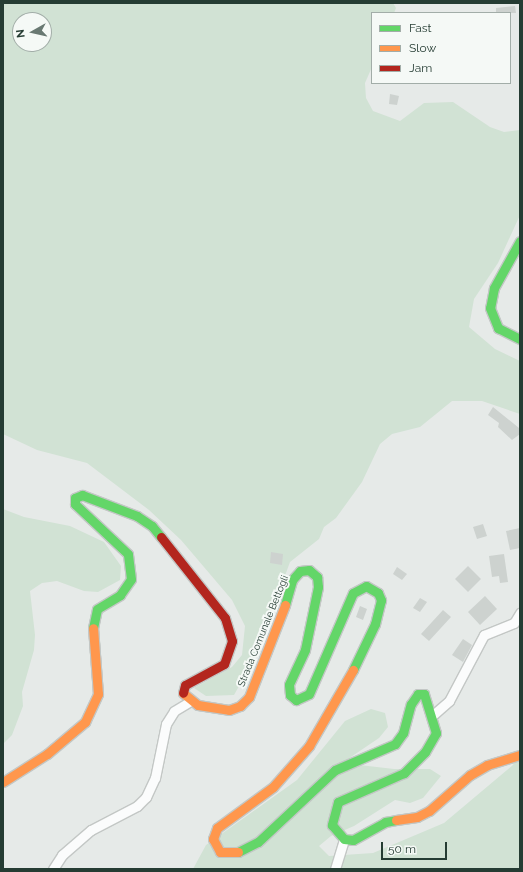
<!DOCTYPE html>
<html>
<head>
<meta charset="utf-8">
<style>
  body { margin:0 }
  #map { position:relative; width:523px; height:872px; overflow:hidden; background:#e6eae8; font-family:Raleway,sans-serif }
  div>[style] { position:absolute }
  .green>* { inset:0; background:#d1e2d4 }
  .building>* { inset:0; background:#cdd2cf }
  .roads { filter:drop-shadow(1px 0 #c3c7c5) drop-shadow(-1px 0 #c3c7c5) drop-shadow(0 1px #c3c7c5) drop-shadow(0 -1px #c3c7c5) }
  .street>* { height:9px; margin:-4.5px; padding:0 4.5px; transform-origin:4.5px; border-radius:4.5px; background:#fbfcfc }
  .fast>* { height:9px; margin:-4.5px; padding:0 4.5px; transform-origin:4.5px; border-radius:4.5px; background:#63d668 }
  .slow>* { height:9px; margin:-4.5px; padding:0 4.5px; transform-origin:4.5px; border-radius:4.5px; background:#ff974d }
  .jam>* { height:9px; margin:-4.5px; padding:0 4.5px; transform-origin:4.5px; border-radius:4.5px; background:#b3261e }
  span { translate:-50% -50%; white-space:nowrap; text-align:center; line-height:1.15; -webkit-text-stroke:4px #f5f9f6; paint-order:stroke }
  .street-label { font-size:10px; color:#253c33 }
  .frame { position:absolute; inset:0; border:4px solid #253c33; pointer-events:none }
  .legend { position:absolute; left:371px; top:12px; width:140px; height:72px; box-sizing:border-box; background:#f5f9f6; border:1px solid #a2ada8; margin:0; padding:5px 7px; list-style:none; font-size:12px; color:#253c33 }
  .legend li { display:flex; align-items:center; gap:8px; height:20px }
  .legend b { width:20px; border:1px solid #a2ada8 }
  .north { position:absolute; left:12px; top:12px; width:40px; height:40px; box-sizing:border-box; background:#f5f9f6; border:1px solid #a2ada8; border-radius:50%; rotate:262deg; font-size:11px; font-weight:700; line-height:16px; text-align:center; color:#253c33 }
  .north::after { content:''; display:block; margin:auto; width:14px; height:18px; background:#697972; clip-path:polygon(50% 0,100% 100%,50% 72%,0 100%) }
  .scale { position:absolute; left:381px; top:842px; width:66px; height:18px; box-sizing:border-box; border:2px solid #253c33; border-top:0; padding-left:5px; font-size:12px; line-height:14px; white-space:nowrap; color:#253c33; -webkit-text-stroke:3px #f5f9f6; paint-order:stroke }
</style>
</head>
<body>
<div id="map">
  <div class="green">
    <div style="clip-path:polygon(evenodd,3px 3px,393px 3px,396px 8px,394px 13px,372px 13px,372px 67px,365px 83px,366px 98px,373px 111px,400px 121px,424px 103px,453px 102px,490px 127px,504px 132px,520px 130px,520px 215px,498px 263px,474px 299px,469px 327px,495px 349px,520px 361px,520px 414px,482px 401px,452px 401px,420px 427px,392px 434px,380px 444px,362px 482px,336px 518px,324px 527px,319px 539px,290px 562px,255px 658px,234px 695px,206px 696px,194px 688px,232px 667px,242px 655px,245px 626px,232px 600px,181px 540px,149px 510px,87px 463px,37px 450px,3px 434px,3px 3px,20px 20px,44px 20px,44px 44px,20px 44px,20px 20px)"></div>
    <div style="clip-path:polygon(3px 509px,24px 517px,70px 526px,104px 542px,121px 566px,120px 580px,98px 592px,84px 591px,57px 581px,42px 583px,30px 591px,35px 635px,34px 650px,22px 692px,23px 706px,12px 735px,3px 744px)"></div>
    <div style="clip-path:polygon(371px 709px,385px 713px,388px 727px,379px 738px,342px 763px,394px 769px,430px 769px,441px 776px,423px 798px,410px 803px,395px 800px,354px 826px,331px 836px,319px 846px,329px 856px,373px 853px,444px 823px,513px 765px,520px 749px,520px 869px,193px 869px,206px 845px,297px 780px,345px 721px)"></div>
  </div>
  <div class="building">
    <div style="clip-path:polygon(515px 6px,516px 13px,496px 13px,496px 8px)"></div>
    <div style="clip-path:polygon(390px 94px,399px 96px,397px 105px,389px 104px)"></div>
    <div style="clip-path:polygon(493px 407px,519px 428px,520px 434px,512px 440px,498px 427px,499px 423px,488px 415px)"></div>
    <div style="clip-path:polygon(483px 524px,487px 536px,477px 539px,473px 527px)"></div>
    <div style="clip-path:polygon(520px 528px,520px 548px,510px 550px,506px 531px)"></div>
    <div style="clip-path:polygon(271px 552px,283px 554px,282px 565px,270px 563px)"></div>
    <div style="clip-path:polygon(504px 554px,508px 582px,500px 583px,499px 576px,492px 577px,489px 556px)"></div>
    <div style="clip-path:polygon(468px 566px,481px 579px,468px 592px,455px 579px)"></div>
    <div style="clip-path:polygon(397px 567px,407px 574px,402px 580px,393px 574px)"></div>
    <div style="clip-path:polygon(485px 596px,497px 609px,480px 625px,468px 612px)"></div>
    <div style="clip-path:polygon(420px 598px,427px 602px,420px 612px,413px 608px)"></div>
    <div style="clip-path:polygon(360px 606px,367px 609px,363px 620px,356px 617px)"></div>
    <div style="clip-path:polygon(443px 610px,451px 617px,429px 641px,421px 634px)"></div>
    <div style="clip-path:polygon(463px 639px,472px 645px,463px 662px,452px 655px)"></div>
  </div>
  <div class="roads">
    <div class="street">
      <div style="left:434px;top:714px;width:20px;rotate:-41deg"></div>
      <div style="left:449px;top:701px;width:75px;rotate:-62.1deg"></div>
      <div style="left:484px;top:635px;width:32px;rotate:-22deg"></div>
      <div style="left:514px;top:623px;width:12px;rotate:-59deg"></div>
      <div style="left:53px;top:869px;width:17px;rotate:-57deg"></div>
      <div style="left:62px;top:855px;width:38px;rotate:-41deg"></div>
      <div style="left:91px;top:830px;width:52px;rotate:-27.6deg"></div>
      <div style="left:137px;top:806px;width:13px;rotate:-45deg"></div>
      <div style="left:146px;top:797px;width:21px;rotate:-65deg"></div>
      <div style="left:155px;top:778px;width:55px;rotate:-78.5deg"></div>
      <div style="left:166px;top:724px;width:15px;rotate:-58deg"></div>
      <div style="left:174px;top:711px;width:17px;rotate:-31deg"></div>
      <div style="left:335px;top:869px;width:31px;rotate:-73deg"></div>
    </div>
    <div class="fast">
      <div style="left:520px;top:241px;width:54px;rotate:119deg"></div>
      <div style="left:494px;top:288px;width:20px;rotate:101deg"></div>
      <div style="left:490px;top:308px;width:22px;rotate:68deg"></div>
      <div style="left:498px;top:328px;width:25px;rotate:27deg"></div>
      <div style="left:285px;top:605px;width:26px;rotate:-74deg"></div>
      <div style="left:292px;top:580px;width:12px;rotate:-48deg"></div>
      <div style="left:300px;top:571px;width:9px;rotate:-6deg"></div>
      <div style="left:309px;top:570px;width:11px;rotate:41deg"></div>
      <div style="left:317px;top:577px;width:10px;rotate:84deg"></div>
      <div style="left:318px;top:587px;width:64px;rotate:101.7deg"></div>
      <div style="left:305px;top:650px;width:38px;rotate:115deg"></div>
      <div style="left:289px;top:685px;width:10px;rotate:84deg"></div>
      <div style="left:290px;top:695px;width:8px;rotate:40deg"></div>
      <div style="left:296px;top:700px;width:14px;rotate:-25deg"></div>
      <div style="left:309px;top:694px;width:110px;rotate:-66.5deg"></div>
      <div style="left:353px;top:593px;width:15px;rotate:-28deg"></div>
      <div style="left:366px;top:586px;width:14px;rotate:30deg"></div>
      <div style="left:378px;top:593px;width:8px;rotate:67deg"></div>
      <div style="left:381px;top:600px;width:25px;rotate:104deg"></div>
      <div style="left:375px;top:624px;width:51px;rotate:115.6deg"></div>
      <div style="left:93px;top:628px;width:19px;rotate:-78deg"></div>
      <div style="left:97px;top:609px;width:27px;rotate:-31deg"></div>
      <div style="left:120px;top:595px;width:19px;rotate:-55deg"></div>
      <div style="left:131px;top:579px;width:25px;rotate:-97deg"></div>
      <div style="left:128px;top:554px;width:73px;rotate:-136.7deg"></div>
      <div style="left:75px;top:504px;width:6px;rotate:-90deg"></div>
      <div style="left:75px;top:498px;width:8px;rotate:-23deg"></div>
      <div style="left:82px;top:495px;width:59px;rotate:20.9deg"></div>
      <div style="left:137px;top:516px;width:18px;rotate:34deg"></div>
      <div style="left:152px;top:526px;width:14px;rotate:51deg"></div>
      <div style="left:238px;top:852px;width:22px;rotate:-27deg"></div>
      <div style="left:258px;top:842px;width:105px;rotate:-43.1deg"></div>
      <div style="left:335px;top:770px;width:65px;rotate:-23.4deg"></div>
      <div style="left:395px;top:744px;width:14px;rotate:-54deg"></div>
      <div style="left:403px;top:733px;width:30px;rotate:-75deg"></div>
      <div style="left:411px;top:704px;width:12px;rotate:-55deg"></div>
      <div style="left:418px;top:694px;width:6px"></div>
      <div style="left:424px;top:694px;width:41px;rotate:72.9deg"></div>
      <div style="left:436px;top:733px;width:22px;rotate:120deg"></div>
      <div style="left:425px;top:752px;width:30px;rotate:135deg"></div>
      <div style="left:404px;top:773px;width:72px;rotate:156.3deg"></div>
      <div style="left:338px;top:802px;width:24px;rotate:105deg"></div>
      <div style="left:332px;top:825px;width:18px;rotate:49deg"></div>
      <div style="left:344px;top:839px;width:9px;rotate:6deg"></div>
      <div style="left:353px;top:840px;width:37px;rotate:-29deg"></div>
      <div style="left:385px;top:822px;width:11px;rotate:-10deg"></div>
    </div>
    <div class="slow">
      <div style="left:183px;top:693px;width:19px;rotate:39deg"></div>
      <div style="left:198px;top:705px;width:31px;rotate:9deg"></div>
      <div style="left:229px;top:710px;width:12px;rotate:-20deg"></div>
      <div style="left:240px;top:706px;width:13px;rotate:-45deg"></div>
      <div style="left:249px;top:697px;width:99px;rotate:-68.6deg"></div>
      <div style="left:3px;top:782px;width:52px;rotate:-32.5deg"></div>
      <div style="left:47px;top:754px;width:50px;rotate:-40.1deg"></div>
      <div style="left:85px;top:722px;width:31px;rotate:-65deg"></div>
      <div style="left:98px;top:694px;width:66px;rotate:-94.3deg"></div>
      <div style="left:396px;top:820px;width:21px;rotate:-8deg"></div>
      <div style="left:417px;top:817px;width:13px;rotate:-27deg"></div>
      <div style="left:429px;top:811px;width:55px;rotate:-41.3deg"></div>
      <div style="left:470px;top:775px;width:20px;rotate:-30deg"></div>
      <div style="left:487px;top:765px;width:34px;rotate:-17deg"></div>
      <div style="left:238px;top:852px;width:18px;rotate:180deg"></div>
      <div style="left:220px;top:852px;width:15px;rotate:-118deg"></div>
      <div style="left:213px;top:839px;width:12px;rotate:-70deg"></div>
      <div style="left:217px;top:828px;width:69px;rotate:-36.2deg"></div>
      <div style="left:273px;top:787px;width:55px;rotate:-48.7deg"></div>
      <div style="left:309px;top:746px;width:88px;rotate:-59.9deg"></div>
    </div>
    <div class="jam">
      <div style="left:161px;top:537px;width:103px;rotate:51.7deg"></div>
      <div style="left:225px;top:618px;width:24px;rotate:73deg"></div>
      <div style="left:232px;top:641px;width:24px;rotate:109deg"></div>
      <div style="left:224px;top:664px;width:44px;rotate:151.7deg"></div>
      <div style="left:185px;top:685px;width:8px;rotate:104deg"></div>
    </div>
  </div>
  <div class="street-label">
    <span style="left:263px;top:631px;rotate:-68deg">Strada Comunale Bettogli</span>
  </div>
  <div class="frame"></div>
  <ul class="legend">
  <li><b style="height:5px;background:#63d668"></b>Fast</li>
  <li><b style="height:5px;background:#ff974d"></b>Slow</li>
  <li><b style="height:5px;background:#b3261e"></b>Jam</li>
  </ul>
  <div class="north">N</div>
  <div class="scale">50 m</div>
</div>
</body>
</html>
